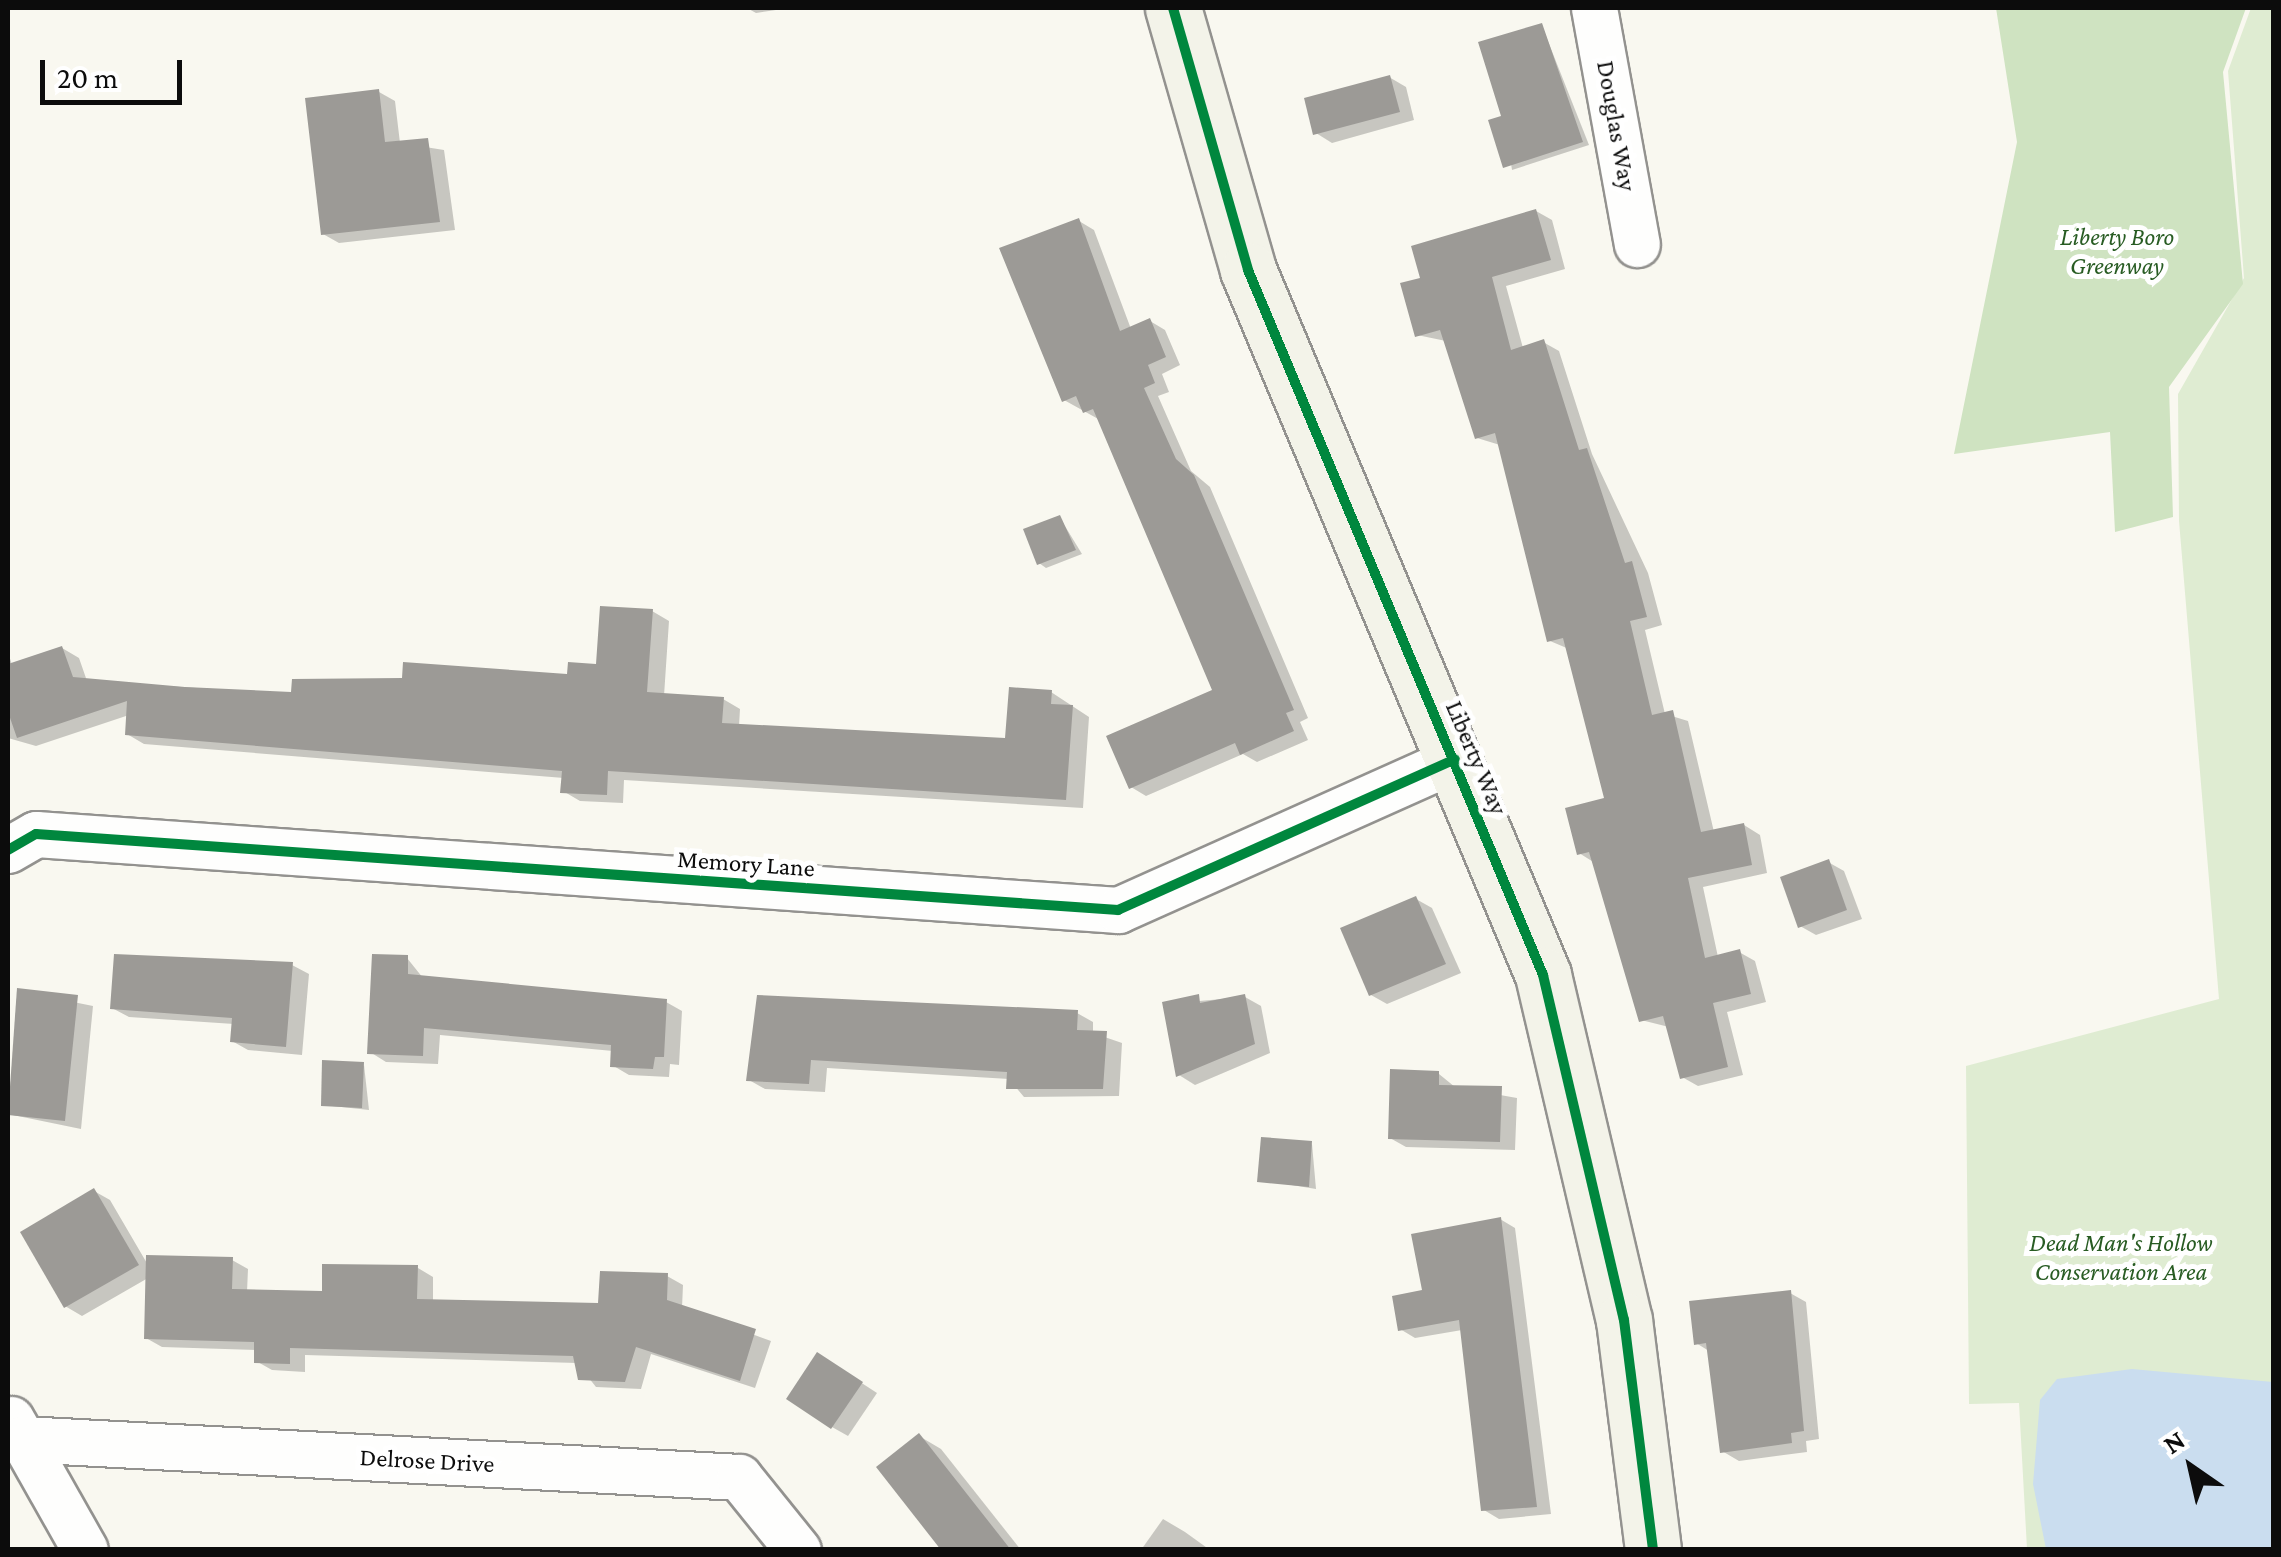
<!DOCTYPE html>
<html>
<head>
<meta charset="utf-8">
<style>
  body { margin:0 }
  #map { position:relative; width:2281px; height:1557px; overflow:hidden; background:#f9f8f0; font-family:"Crimson Pro",serif }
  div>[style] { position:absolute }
  .green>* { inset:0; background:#dfecd2 }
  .forest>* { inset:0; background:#cfe3c1 }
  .water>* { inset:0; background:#caddef }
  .shadow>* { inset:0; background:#0003 }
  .building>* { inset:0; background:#9c9a96 }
  .roads { filter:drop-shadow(2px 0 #93928f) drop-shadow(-2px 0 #93928f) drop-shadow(0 2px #93928f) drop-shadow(0 -2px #93928f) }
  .street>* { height:45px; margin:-22.5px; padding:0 22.5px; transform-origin:22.5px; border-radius:22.5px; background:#fefefd }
  .secondary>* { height:55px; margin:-27.5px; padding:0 27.5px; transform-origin:27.5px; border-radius:27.5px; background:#f3f3e9 }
  .cycleway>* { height:10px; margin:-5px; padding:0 5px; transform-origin:5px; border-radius:5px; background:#00873e }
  span { translate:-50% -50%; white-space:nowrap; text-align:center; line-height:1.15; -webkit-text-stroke:10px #fff; paint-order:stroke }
  .street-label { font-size:25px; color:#0c0c0c }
  .park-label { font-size:25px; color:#285c23; font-style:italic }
  .frame { position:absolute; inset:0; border:10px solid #0c0c0c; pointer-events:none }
  .north { position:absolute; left:2141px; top:1417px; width:100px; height:100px; -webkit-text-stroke:8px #fff; paint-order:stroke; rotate:326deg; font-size:28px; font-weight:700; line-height:40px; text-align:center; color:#0c0c0c }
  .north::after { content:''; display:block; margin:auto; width:35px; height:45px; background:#0c0c0c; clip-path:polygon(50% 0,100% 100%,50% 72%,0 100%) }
  .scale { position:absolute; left:40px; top:60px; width:142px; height:45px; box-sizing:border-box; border:5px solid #0c0c0c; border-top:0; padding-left:12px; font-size:30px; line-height:35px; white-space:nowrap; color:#0c0c0c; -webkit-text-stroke:8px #fff; paint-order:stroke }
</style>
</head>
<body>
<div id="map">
  <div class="green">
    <div style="clip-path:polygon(2251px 8px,2273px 8px,2273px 1549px,2027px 1549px,2019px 1403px,1969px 1404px,1966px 1066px,2219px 999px,2179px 521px,2178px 394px,2244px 278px,2228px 71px)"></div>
  </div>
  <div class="forest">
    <div style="clip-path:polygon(1996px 8px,2246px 8px,2223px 72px,2243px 284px,2169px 387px,2173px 517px,2115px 532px,2110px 432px,1954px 454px,2017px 142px)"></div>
  </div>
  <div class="water">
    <div style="clip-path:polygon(2132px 1369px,2273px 1382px,2273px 1549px,2046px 1549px,2033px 1484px,2040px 1400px,2057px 1379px)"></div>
  </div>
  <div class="shadow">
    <div style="clip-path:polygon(747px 8px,790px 8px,756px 13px)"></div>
    <div style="clip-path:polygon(1542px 26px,1589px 145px,1512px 170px,1504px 118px)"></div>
    <div style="clip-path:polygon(1389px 77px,1406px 87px,1414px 120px,1332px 143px,1316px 133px)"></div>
    <div style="clip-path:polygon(379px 92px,395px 101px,400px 143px,444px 150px,455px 230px,339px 243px,323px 234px)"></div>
    <div style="clip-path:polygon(1536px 211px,1552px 220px,1565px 269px,1506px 286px,1523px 348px,1543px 342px,1559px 351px,1592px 454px,1648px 573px,1662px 625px,1645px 630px,1665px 714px,1688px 721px,1714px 832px,1744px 825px,1760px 835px,1767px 873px,1703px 887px,1718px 957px,1739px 952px,1755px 961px,1766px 1002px,1727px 1012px,1743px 1075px,1698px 1086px,1682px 1077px,1669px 1027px,1641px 1020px,1595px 863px,1579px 853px,1607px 799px,1569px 649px,1550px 641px,1500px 445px,1477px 438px,1446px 341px,1417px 335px,1423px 279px)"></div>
    <div style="clip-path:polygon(1079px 221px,1094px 230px,1131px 329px,1150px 321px,1165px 330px,1180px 365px,1162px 374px,1169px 392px,1158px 396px,1191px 471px,1210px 487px,1308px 718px,1300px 722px,1308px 740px,1257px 762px,1243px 754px,1146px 796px,1131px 787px,1215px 691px,1100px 420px,1064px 400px)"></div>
    <div style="clip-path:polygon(1060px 518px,1082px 554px,1046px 568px,1039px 563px)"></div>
    <div style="clip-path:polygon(652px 611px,669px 621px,664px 696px,723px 699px,740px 709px,739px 726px,1008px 740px,1051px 692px,1089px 717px,1083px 808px,624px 780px,623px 803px,580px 801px,563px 791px,564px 778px,144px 744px,127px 734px,129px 715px,36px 746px,8px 738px,8px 652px,12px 665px,62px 648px,79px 658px,87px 681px,293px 694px,569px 676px,599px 666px)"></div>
    <div style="clip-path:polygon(1828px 862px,1844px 871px,1862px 919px,1816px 935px,1800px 926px)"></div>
    <div style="clip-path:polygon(1416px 899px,1432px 908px,1461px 973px,1387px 1004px,1371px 995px)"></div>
    <div style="clip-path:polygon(407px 958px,423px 978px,666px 1002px,682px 1011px,679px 1065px,670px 1064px,669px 1077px,629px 1075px,612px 1065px,613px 1051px,440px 1035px,438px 1064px,386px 1062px,370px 1052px)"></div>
    <div style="clip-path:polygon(292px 965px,309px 974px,302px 1055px,248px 1050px,232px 1041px,234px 1024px,129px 1017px,112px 1008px)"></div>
    <div style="clip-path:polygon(19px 991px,93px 1006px,81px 1129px,8px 1114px)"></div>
    <div style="clip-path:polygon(1245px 997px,1261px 1006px,1270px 1053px,1195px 1085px,1179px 1075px,1165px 1004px)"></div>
    <div style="clip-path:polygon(759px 998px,1077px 1013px,1093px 1022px,1093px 1033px,1122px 1043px,1119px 1096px,1024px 1097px,1009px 1079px,827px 1068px,825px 1092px,765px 1089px,749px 1080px)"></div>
    <div style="clip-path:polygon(364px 1065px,369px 1110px,323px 1105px)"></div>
    <div style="clip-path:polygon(1439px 1074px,1455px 1087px,1517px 1098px,1515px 1150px,1406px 1147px,1390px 1138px)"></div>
    <div style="clip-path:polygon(1312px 1144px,1316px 1189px,1260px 1180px)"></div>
    <div style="clip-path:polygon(94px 1191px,110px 1200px,148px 1265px,232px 1260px,248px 1269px,247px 1292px,324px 1294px,418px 1268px,433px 1277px,433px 1302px,600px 1306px,667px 1276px,683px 1285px,682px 1308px,771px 1341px,755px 1388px,651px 1354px,641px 1389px,596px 1387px,577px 1363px,305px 1355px,305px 1372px,272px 1370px,256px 1361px,257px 1350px,162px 1347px,146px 1338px,148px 1278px,82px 1316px,65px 1306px)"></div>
    <div style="clip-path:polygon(1500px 1219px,1515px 1228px,1551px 1514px,1499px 1519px,1484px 1510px,1462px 1330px,1415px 1338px,1400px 1329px)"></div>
    <div style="clip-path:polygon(1790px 1293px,1806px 1302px,1819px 1439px,1806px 1441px,1807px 1452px,1739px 1461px,1722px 1451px,1709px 1351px,1696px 1343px)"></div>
    <div style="clip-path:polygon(834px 1365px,877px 1393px,848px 1436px,832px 1427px)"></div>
    <div style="clip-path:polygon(919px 1436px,941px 1449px,1021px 1550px,943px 1550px)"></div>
    <div style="clip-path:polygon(1163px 1519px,1185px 1532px,1210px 1550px,1141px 1550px)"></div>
  </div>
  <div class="building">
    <div style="clip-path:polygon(1542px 23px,1583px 142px,1503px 168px,1488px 120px,1501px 116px,1478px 42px)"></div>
    <div style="clip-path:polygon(1390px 75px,1400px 112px,1313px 135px,1304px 98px)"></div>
    <div style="clip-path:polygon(379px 89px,385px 142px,428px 138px,440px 222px,321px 235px,305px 98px)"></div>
    <div style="clip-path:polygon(1536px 209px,1551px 260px,1492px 277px,1511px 350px,1544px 339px,1579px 450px,1587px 448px,1625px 563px,1632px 561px,1647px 617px,1630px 621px,1652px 715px,1673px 710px,1701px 832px,1744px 823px,1752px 865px,1688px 878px,1705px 958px,1740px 949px,1751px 994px,1713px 1003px,1728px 1067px,1680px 1079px,1663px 1016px,1639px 1022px,1589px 852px,1577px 855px,1565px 808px,1604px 798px,1563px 638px,1547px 642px,1495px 433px,1475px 439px,1440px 330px,1415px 337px,1400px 283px,1420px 278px,1411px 246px)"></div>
    <div style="clip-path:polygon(1079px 218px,1120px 331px,1150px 318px,1166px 357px,1148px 365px,1155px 383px,1144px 388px,1176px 459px,1194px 475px,1294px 710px,1286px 713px,1294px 731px,1240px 755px,1235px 743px,1129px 789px,1106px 736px,1212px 690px,1093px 409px,1083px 413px,1076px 396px,1062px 402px,999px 248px)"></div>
    <div style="clip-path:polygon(1060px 515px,1076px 550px,1037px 565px,1023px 529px)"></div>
    <div style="clip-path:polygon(600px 606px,653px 609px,647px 692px,724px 697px,722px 723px,1005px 738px,1009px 687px,1052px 690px,1051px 704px,1073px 705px,1066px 800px,608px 771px,607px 795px,560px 793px,562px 771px,125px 735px,127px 701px,17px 738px,8px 712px,8px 664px,62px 646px,73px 677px,185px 687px,291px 692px,292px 679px,402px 678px,403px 662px,567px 674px,568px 662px,596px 664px)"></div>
    <div style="clip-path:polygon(1829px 859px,1847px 910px,1798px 928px,1780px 877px)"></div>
    <div style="clip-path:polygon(1416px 896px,1446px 964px,1369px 996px,1340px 928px)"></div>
    <div style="clip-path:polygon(114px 954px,293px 962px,286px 1047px,230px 1042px,232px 1018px,110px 1009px)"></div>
    <div style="clip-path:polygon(372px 954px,408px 955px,408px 974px,667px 999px,664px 1057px,655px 1057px,653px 1069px,610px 1067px,611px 1045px,424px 1028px,423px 1056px,367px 1054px)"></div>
    <div style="clip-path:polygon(17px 988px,78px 995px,65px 1121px,8px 1115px)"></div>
    <div style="clip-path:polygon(1199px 994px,1200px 1003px,1245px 994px,1255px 1044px,1176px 1077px,1162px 1002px)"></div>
    <div style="clip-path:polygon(757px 995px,1078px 1010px,1077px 1030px,1107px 1031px,1103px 1089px,1006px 1089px,1007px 1072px,811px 1060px,809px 1084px,746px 1081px)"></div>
    <div style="clip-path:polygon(322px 1060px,364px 1062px,362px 1108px,321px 1106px)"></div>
    <div style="clip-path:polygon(1390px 1069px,1439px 1071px,1439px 1085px,1502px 1086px,1500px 1142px,1388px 1139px)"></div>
    <div style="clip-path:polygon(1261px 1137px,1312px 1141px,1309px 1187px,1257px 1182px)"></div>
    <div style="clip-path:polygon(94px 1188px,139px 1265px,64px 1308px,20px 1232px)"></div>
    <div style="clip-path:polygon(1501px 1217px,1537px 1507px,1481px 1511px,1459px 1320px,1398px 1331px,1392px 1296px,1422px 1290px,1411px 1234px)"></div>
    <div style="clip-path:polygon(146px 1255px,233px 1257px,232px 1289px,322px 1291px,322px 1264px,418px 1265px,417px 1299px,598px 1303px,600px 1271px,668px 1273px,667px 1300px,756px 1329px,740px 1381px,636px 1347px,625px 1382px,578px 1380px,573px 1356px,290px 1348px,290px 1364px,254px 1363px,254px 1342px,144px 1339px)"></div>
    <div style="clip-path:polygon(1791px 1290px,1804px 1431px,1791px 1433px,1792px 1443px,1720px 1453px,1706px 1343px,1694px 1345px,1689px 1301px)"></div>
    <div style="clip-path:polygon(817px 1352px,863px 1382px,831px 1429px,786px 1399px)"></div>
    <div style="clip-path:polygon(919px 1433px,1011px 1550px,941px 1550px,876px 1467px)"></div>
  </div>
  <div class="roads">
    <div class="street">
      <div style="left:1594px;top:8px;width:240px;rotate:79.7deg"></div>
      <div style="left:8px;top:850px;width:32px;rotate:-30deg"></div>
      <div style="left:36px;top:834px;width:1085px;rotate:4.02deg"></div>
      <div style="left:1118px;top:910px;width:369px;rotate:-24.1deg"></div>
      <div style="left:11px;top:1419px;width:150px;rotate:60.5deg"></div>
      <div style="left:22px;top:1439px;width:718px;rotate:3.03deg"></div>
      <div style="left:739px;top:1477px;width:94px;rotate:51.1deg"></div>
    </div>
    <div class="secondary">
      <div style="left:1173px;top:8px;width:273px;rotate:74deg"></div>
      <div style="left:1248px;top:270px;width:764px;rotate:67.29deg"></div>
      <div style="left:1543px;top:975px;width:354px;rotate:76.8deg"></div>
      <div style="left:1624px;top:1320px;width:232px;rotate:82.8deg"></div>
    </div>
  </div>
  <div class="cycleway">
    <div style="left:1173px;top:8px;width:273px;rotate:74deg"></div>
    <div style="left:1248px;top:270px;width:764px;rotate:67.29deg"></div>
    <div style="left:1543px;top:975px;width:354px;rotate:76.8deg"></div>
    <div style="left:1624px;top:1320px;width:232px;rotate:82.8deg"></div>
    <div style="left:8px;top:850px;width:32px;rotate:-30deg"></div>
    <div style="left:36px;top:834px;width:1085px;rotate:4.02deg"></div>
    <div style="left:1118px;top:910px;width:369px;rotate:-24.1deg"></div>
  </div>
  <div class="street-label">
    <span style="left:1616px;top:126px;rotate:80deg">Douglas Way</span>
    <span style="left:1476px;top:758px;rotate:67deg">Liberty Way</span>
    <span style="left:746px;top:864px;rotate:4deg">Memory Lane</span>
    <span style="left:427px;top:1461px;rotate:3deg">Delrose Drive</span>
  </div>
  <div class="park-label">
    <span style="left:2117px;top:252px">Liberty Boro<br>Greenway</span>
    <span style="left:2121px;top:1258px">Dead Man's Hollow<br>Conservation Area</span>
  </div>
  <div class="frame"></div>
  <div class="north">N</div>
  <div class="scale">20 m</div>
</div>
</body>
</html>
